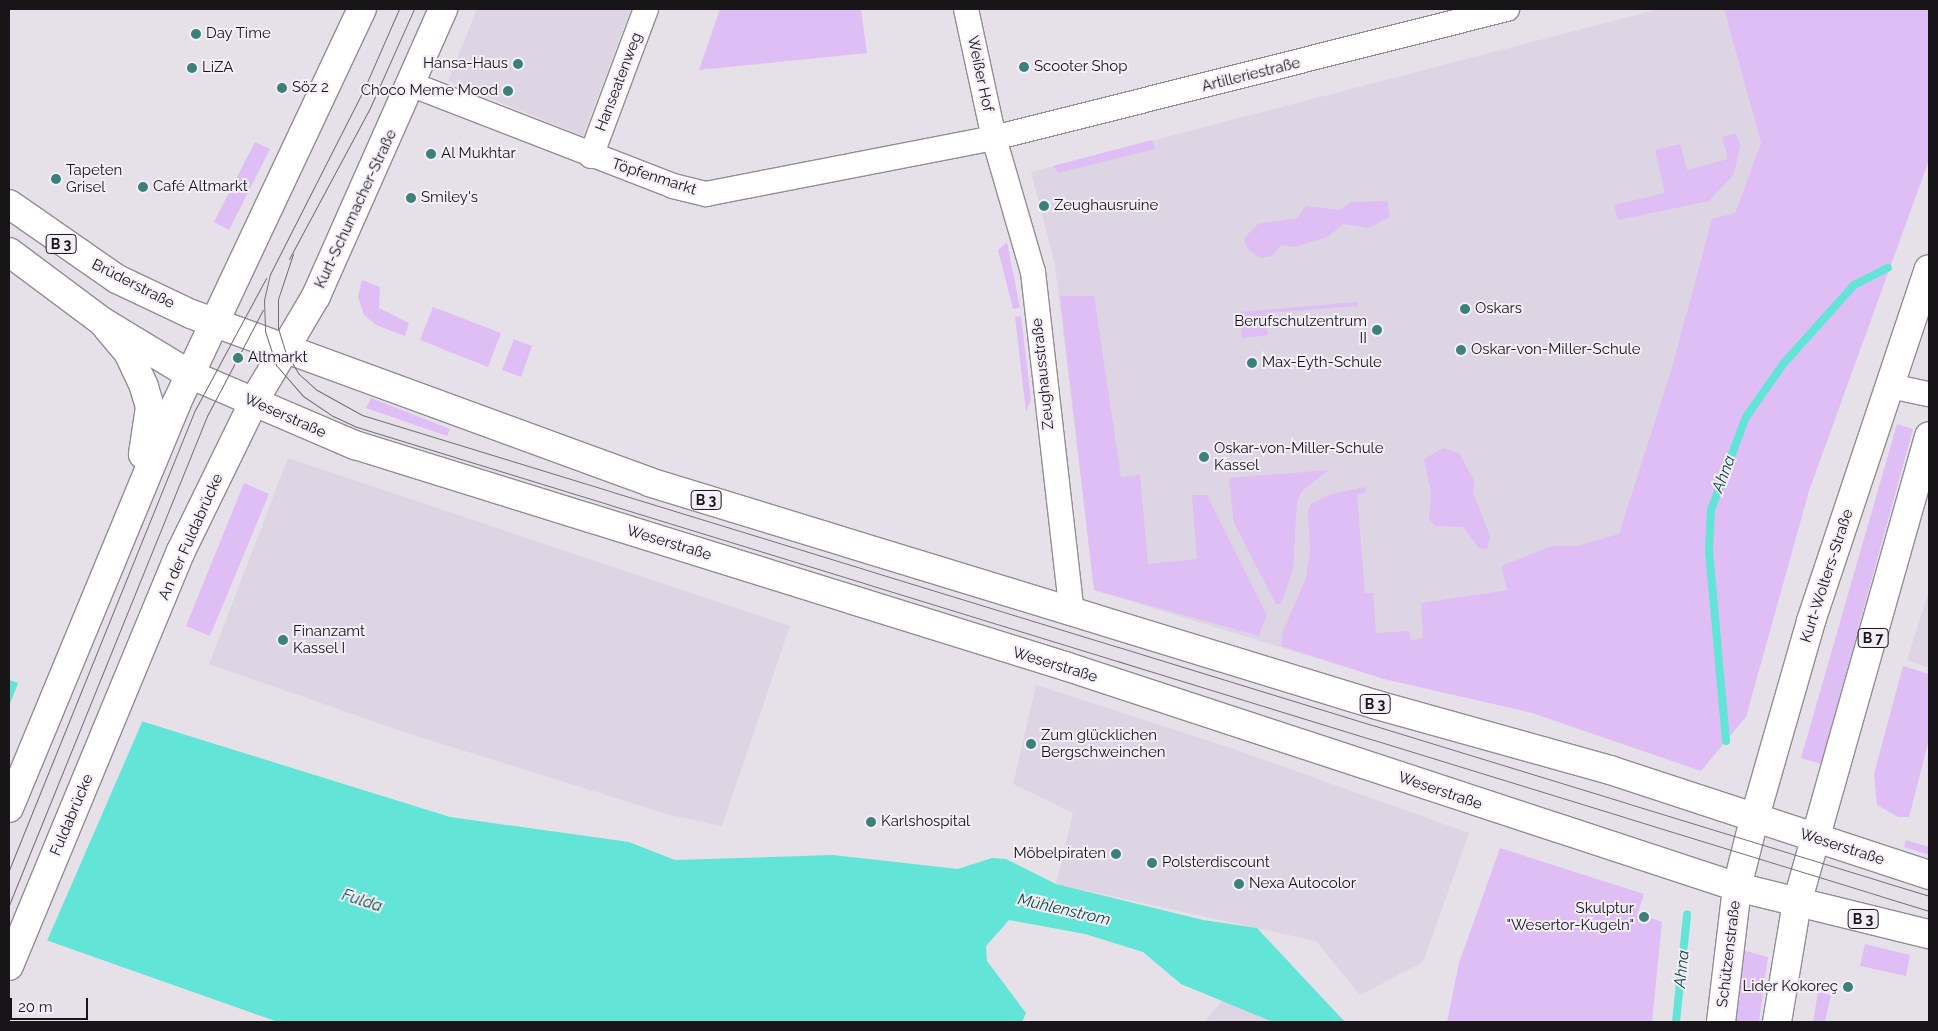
<!DOCTYPE html>
<html>
<head>
<meta charset="utf-8">
<style>
  body { margin:0 }
  #map { position:relative; width:1938px; height:1031px; overflow:hidden; background:#e6e1e9; font-family:Raleway,sans-serif }
  div>[style] { position:absolute }
  .built>* { inset:0; background:#ddd5e3 }
  .green>* { inset:0; background:#debef5 }
  .water>* { inset:0; background:#62e4d7 }
  .pier>* { inset:0; background:#e6e1e9 }
  .stream>* { height:8px; margin:-4px; padding:0 4px; transform-origin:4px; border-radius:4px; background:#62e4d7 }
  .roads { filter:drop-shadow(1px 0 #928d95) drop-shadow(-1px 0 #928d95) drop-shadow(0 1px #928d95) drop-shadow(0 -1px #928d95) }
  .minor>* { height:24px; margin:-12px; padding:0 12px; transform-origin:12px; border-radius:12px; background:#fff }
  .secondary>* { height:28px; margin:-14px; padding:0 14px; transform-origin:14px; border-radius:14px; background:#fff }
  .primary>* { height:28px; margin:-14px; padding:0 14px; transform-origin:14px; border-radius:14px; background:#fff }
  .tram>* { height:1px; margin:-0.5px; padding:0 0.5px; transform-origin:0.5px; border-radius:0.5px; background:#747075 }
  .dots>* { width:14px; height:14px; translate:-50% -50%; box-sizing:border-box; border:2px solid #f3eef7; border-radius:50% }
  span { translate:-50% -50%; white-space:nowrap; text-align:center; line-height:1.15; -webkit-text-stroke:4px #f3eef7; paint-order:stroke }
  .shield-label span { padding:1px 4px; background:#f3eef7; border:1px solid; border-radius:4px; -webkit-text-stroke-width:0 }
  .shield-label { font-size:14px; color:#171518; font-weight:700 }
  .poi-label { font-size:15px; color:#171518 }
  .left { translate:0 -50%; text-align:left }
  .right { translate:-100% -50%; text-align:right }
  .street-label { font-size:15px; color:#171518 }
  .water-label { font-size:16px; color:#0b4842; font-style:italic }
  .frame { position:absolute; inset:0; border:10px solid #171518; pointer-events:none }
  .scale { position:absolute; left:10px; top:998px; width:78px; height:22px; box-sizing:border-box; border:2px solid #171518; border-top:0; padding-left:6px; font-size:15px; line-height:18px; white-space:nowrap; color:#171518; -webkit-text-stroke:4px #f3eef7; paint-order:stroke }
</style>
</head>
<body>
<div id="map">
  <div class="built">
    <div style="clip-path:polygon(477px 9px,631px 9px,583px 136px,448px 81px)"></div>
    <div style="clip-path:polygon(1659px 9px,1724px 9px,1761px 143px,1678px 364px,1622px 534px,1501px 566px,1507px 590px,1421px 603px,1424px 649px,1384px 679px,1094px 590px,1055px 265px,1031px 172px)"></div>
    <div style="clip-path:polygon(288px 458px,790px 626px,722px 826px,670px 815px,407px 733px,209px 664px)"></div>
    <div style="clip-path:polygon(1929px 590px,1929px 668px,1907px 660px)"></div>
    <div style="clip-path:polygon(1036px 685px,1228px 747px,1469px 833px,1423px 962px,1360px 995px,1316px 941px,1056px 884px,1073px 813px,1013px 784px)"></div>
    <div style="clip-path:polygon(1222px 1000px,1273px 1022px,1205px 1022px)"></div>
  </div>
  <div class="green">
    <div style="clip-path:polygon(720px 9px,861px 9px,867px 53px,699px 70px)"></div>
    <div style="clip-path:polygon(1724px 9px,1929px 9px,1929px 160px,1809px 491px,1746px 717px,1701px 771px,1532px 713px,1384px 679px,1281px 646px,1283px 631px,1306px 578px,1310px 551px,1308px 512px,1311px 504px,1331px 494px,1365px 487px,1366px 493px,1357px 494px,1365px 593px,1373px 593px,1376px 633px,1409px 631px,1411px 640px,1423px 638px,1421px 603px,1507px 590px,1501px 566px,1552px 546px,1577px 546px,1619px 534px,1672px 368px,1712px 219px,1735px 213px,1761px 143px)"></div>
    <div style="clip-path:polygon(1736px 133px,1740px 146px,1734px 174px,1709px 201px,1618px 220px,1614px 205px,1665px 193px,1655px 150px,1680px 144px,1687px 170px,1728px 159px,1722px 137px)"></div>
    <div style="clip-path:polygon(1152px 140px,1155px 149px,1058px 173px,1053px 166px)"></div>
    <div style="clip-path:polygon(255px 142px,270px 149px,229px 230px,214px 222px)"></div>
    <div style="clip-path:polygon(1387px 201px,1390px 217px,1369px 228px,1344px 224px,1327px 237px,1295px 247px,1281px 245px,1272px 256px,1261px 258px,1248px 250px,1244px 238px,1258px 224px,1297px 218px,1306px 206px,1339px 210px,1352px 202px)"></div>
    <div style="clip-path:polygon(1007px 242px,1020px 308px,1013px 309px,998px 250px)"></div>
    <div style="clip-path:polygon(362px 280px,380px 287px,379px 308px,409px 323px,405px 336px,376px 325px,364px 315px,358px 297px)"></div>
    <div style="clip-path:polygon(1060px 296px,1094px 296px,1121px 477px,1140px 475px,1148px 564px,1197px 559px,1192px 495px,1207px 495px,1267px 615px,1259px 636px,1094px 590px)"></div>
    <div style="clip-path:polygon(1357px 302px,1358px 306px,1266px 313px,1268px 335px,1242px 338px,1240px 312px)"></div>
    <div style="clip-path:polygon(433px 307px,501px 333px,488px 367px,420px 340px)"></div>
    <div style="clip-path:polygon(1021px 316px,1031px 400px,1026px 412px,1015px 317px)"></div>
    <div style="clip-path:polygon(514px 339px,532px 346px,521px 377px,502px 370px)"></div>
    <div style="clip-path:polygon(371px 398px,450px 429px,447px 436px,366px 408px)"></div>
    <div style="clip-path:polygon(1897px 424px,1913px 429px,1821px 764px,1801px 758px)"></div>
    <div style="clip-path:polygon(1443px 448px,1459px 453px,1474px 480px,1473px 492px,1490px 536px,1487px 549px,1479px 548px,1463px 527px,1435px 526px,1429px 519px,1431px 493px,1424px 459px)"></div>
    <div style="clip-path:polygon(1329px 470px,1303px 490px,1297px 501px,1293px 569px,1281px 604px,1276px 604px,1234px 523px,1229px 478px)"></div>
    <div style="clip-path:polygon(244px 483px,269px 494px,210px 636px,186px 626px)"></div>
    <div style="clip-path:polygon(1903px 666px,1929px 674px,1929px 739px,1909px 817px,1898px 817px,1877px 805px,1874px 774px)"></div>
    <div style="clip-path:polygon(1906px 840px,1929px 847px,1929px 855px,1904px 847px)"></div>
    <div style="clip-path:polygon(1500px 848px,1644px 894px,1638px 913px,1662px 922px,1652px 1022px,1447px 1022px,1459px 963px)"></div>
    <div style="clip-path:polygon(1865px 944px,1910px 955px,1906px 976px,1860px 966px)"></div>
    <div style="clip-path:polygon(1742px 950px,1768px 957px,1759px 1022px,1730px 1022px)"></div>
    <div style="clip-path:polygon(1818px 992px,1831px 995px,1825px 1022px,1813px 1022px)"></div>
  </div>
  <div class="water">
    <div style="clip-path:polygon(9px 680px,450px 817px,629px 842px,675px 860px,833px 855px,958px 869px,992px 858px,1006px 859px,1056px 884px,1203px 920px,1257px 928px,1345px 1022px,1273px 1022px,1181px 984px,1143px 952px,1085px 934px,1009px 920px,986px 946px,987px 961px,1026px 1013px,1022px 1022px,278px 1022px,9px 927px)"></div>
  </div>
  <div class="pier">
    <div style="clip-path:polygon(19px 681px,143px 720px,47px 941px,9px 930px,9px 706px)"></div>
  </div>
  <div class="stream">
    <div style="left:1726px;top:741px;width:190px;rotate:-95.1deg"></div>
    <div style="left:1709px;top:552px;width:42px;rotate:-87.3deg"></div>
    <div style="left:1711px;top:510px;width:99px;rotate:-69.4deg"></div>
    <div style="left:1746px;top:417px;width:66px;rotate:-54.9deg"></div>
    <div style="left:1784px;top:363px;width:105px;rotate:-48.1deg"></div>
    <div style="left:1854px;top:285px;width:38px;rotate:-27deg"></div>
    <div style="left:1676px;top:1022px;width:108px;rotate:-84.1deg"></div>
  </div>
  <div class="roads">
    <div class="minor">
      <div style="left:966px;top:9px;width:132px;rotate:77.8deg"></div>
      <div style="left:994px;top:138px;width:140px;rotate:73.8deg"></div>
      <div style="left:1033px;top:272px;width:343px;rotate:83.5deg"></div>
      <div style="left:413px;top:85px;width:279px;rotate:21.2deg"></div>
      <div style="left:673px;top:186px;width:34px;rotate:14deg"></div>
      <div style="left:706px;top:194px;width:293px;rotate:-11deg"></div>
      <div style="left:994px;top:138px;width:529px;rotate:-14.12deg"></div>
      <div style="left:591px;top:156px;width:157px;rotate:-69.5deg"></div>
      <div style="left:1890px;top:386px;width:40px;rotate:12deg"></div>
    </div>
    <div class="secondary">
      <div style="left:105px;top:325px;width:35px;rotate:50deg"></div>
      <div style="left:128px;top:352px;width:38px;rotate:65deg"></div>
      <div style="left:144px;top:387px;width:21px;rotate:73deg"></div>
      <div style="left:150px;top:407px;width:48px;rotate:98.5deg"></div>
      <div style="left:9px;top:808px;width:439px;rotate:-67.5deg"></div>
      <div style="left:177px;top:402px;width:434px;rotate:-64.8deg"></div>
      <div style="left:9px;top:966px;width:449px;rotate:-67.5deg"></div>
      <div style="left:181px;top:551px;width:167px;rotate:-64deg"></div>
      <div style="left:254px;top:401px;width:122px;rotate:-59.4deg"></div>
      <div style="left:316px;top:296px;width:314px;rotate:-66.1deg"></div>
    </div>
    <div class="primary">
      <div style="left:9px;top:204px;width:131px;rotate:34.8deg"></div>
      <div style="left:117px;top:279px;width:82px;rotate:25.3deg"></div>
      <div style="left:191px;top:314px;width:488px;rotate:20.1deg"></div>
      <div style="left:649px;top:482px;width:761px;rotate:17.03deg"></div>
      <div style="left:1377px;top:705px;width:242px;rotate:15.6deg"></div>
      <div style="left:1610px;top:770px;width:336px;rotate:18.2deg"></div>
      <div style="left:9px;top:252px;width:117px;rotate:36.7deg"></div>
      <div style="left:103px;top:322px;width:100px;rotate:31.2deg"></div>
      <div style="left:189px;top:374px;width:181px;rotate:23.2deg"></div>
      <div style="left:355px;top:445px;width:744px;rotate:17.29deg"></div>
      <div style="left:1065px;top:666px;width:707px;rotate:18.2deg"></div>
      <div style="left:1737px;top:887px;width:198px;rotate:13.8deg"></div>
      <div style="left:1721px;top:1022px;width:136px;rotate:-83.2deg"></div>
      <div style="left:1737px;top:887px;width:69px;rotate:-75.8deg"></div>
      <div style="left:1754px;top:820px;width:207px;rotate:-74deg"></div>
      <div style="left:1811px;top:621px;width:371px;rotate:-71.5deg"></div>
      <div style="left:1777px;top:1022px;width:121px;rotate:-80.5deg"></div>
      <div style="left:1797px;top:903px;width:485px;rotate:-74.2deg"></div>
    </div>
  </div>
  <div class="tram">
    <div style="left:399px;top:9px;width:85px;rotate:113.6deg"></div>
    <div style="left:365px;top:87px;width:210px;rotate:116.9deg"></div>
    <div style="left:270px;top:274px;width:27px;rotate:103deg"></div>
    <div style="left:264px;top:300px;width:31px;rotate:88deg"></div>
    <div style="left:265px;top:331px;width:36px;rotate:72deg"></div>
    <div style="left:276px;top:365px;width:41px;rotate:48.9deg"></div>
    <div style="left:303px;top:396px;width:36px;rotate:34deg"></div>
    <div style="left:333px;top:416px;width:26px;rotate:25deg"></div>
    <div style="left:357px;top:427px;width:1645px;rotate:17.11deg"></div>
    <div style="left:293px;top:254px;width:47px;rotate:108.4deg"></div>
    <div style="left:278px;top:299px;width:29px;rotate:90deg"></div>
    <div style="left:278px;top:328px;width:24px;rotate:73deg"></div>
    <div style="left:285px;top:351px;width:27px;rotate:59deg"></div>
    <div style="left:299px;top:374px;width:24px;rotate:42deg"></div>
    <div style="left:317px;top:390px;width:51px;rotate:29.1deg"></div>
    <div style="left:362px;top:415px;width:1639px;rotate:17.06deg"></div>
    <div style="left:289px;top:259px;width:169px;rotate:-61.8deg"></div>
    <div style="left:369px;top:110px;width:111px;rotate:-66deg"></div>
    <div style="left:9px;top:870px;width:496px;rotate:-68deg"></div>
    <div style="left:195px;top:410px;width:150px;rotate:-61.7deg"></div>
    <div style="left:9px;top:905px;width:528px;rotate:-67.96deg"></div>
    <div style="left:207px;top:416px;width:120px;rotate:-62.2deg"></div>
  </div>
  <div class="dots">
    <div style="left:196px;top:34px;background:#3b817a"></div>
    <div style="left:518px;top:64px;background:#3b817a"></div>
    <div style="left:1024px;top:67px;background:#3b817a"></div>
    <div style="left:192px;top:68px;background:#3b817a"></div>
    <div style="left:282px;top:88px;background:#3b817a"></div>
    <div style="left:508px;top:91px;background:#3b817a"></div>
    <div style="left:431px;top:154px;background:#3b817a"></div>
    <div style="left:56px;top:179px;background:#3b817a"></div>
    <div style="left:143px;top:187px;background:#3b817a"></div>
    <div style="left:411px;top:198px;background:#3b817a"></div>
    <div style="left:1044px;top:206px;background:#3b817a"></div>
    <div style="left:1465px;top:309px;background:#3b817a"></div>
    <div style="left:1377px;top:330px;background:#3b817a"></div>
    <div style="left:1461px;top:350px;background:#3b817a"></div>
    <div style="left:238px;top:358px;background:#3b817a"></div>
    <div style="left:1252px;top:363px;background:#3b817a"></div>
    <div style="left:1204px;top:457px;background:#3b817a"></div>
    <div style="left:283px;top:640px;background:#3b817a"></div>
    <div style="left:1031px;top:744px;background:#3b817a"></div>
    <div style="left:871px;top:822px;background:#3b817a"></div>
    <div style="left:1116px;top:854px;background:#3b817a"></div>
    <div style="left:1152px;top:863px;background:#3b817a"></div>
    <div style="left:1239px;top:884px;background:#3b817a"></div>
    <div style="left:1644px;top:917px;background:#3b817a"></div>
    <div style="left:1848px;top:987px;background:#3b817a"></div>
  </div>
  <div class="shield-label">
    <span style="left:61px;top:244px">B 3</span>
    <span style="left:706px;top:500px">B 3</span>
    <span style="left:1873px;top:638px">B 7</span>
    <span style="left:1375px;top:704px">B 3</span>
    <span style="left:1863px;top:919px">B 3</span>
  </div>
  <div class="poi-label">
    <span class="left" style="left:206px;top:34px">Day Time</span>
    <span class="right" style="left:508px;top:64px">Hansa-Haus</span>
    <span class="left" style="left:1034px;top:67px">Scooter Shop</span>
    <span class="left" style="left:202px;top:68px">LiZA</span>
    <span class="left" style="left:292px;top:88px">Söz 2</span>
    <span class="right" style="left:498px;top:91px">Choco Meme Mood</span>
    <span class="left" style="left:441px;top:154px">Al Mukhtar</span>
    <span class="left" style="left:66px;top:179px">Tapeten<br>Grisel</span>
    <span class="left" style="left:153px;top:187px">Café Altmarkt</span>
    <span class="left" style="left:421px;top:198px">Smiley's</span>
    <span class="left" style="left:1054px;top:206px">Zeughausruine</span>
    <span class="left" style="left:1475px;top:309px">Oskars</span>
    <span class="right" style="left:1367px;top:330px">Berufschulzentrum<br>II</span>
    <span class="left" style="left:1471px;top:350px">Oskar-von-Miller-Schule</span>
    <span class="left" style="left:248px;top:358px">Altmarkt</span>
    <span class="left" style="left:1262px;top:363px">Max-Eyth-Schule</span>
    <span class="left" style="left:1214px;top:457px">Oskar-von-Miller-Schule<br>Kassel</span>
    <span class="left" style="left:293px;top:640px">Finanzamt<br>Kassel I</span>
    <span class="left" style="left:1041px;top:744px">Zum glücklichen<br>Bergschweinchen</span>
    <span class="left" style="left:881px;top:822px">Karlshospital</span>
    <span class="right" style="left:1106px;top:854px">Möbelpiraten</span>
    <span class="left" style="left:1162px;top:863px">Polsterdiscount</span>
    <span class="left" style="left:1249px;top:884px">Nexa Autocolor</span>
    <span class="right" style="left:1634px;top:917px">Skulptur<br>"Wesertor-Kugeln"</span>
    <span class="right" style="left:1838px;top:987px">Lider Kokoreç</span>
  </div>
  <div class="street-label">
    <span style="left:980px;top:74px;rotate:78deg">Weißer Hof</span>
    <span style="left:1251px;top:75px;rotate:-14deg">Artilleriestraße</span>
    <span style="left:619px;top:82px;rotate:-69deg">Hanseatenweg</span>
    <span style="left:654px;top:177px;rotate:18deg">Töpfenmarkt</span>
    <span style="left:356px;top:209px;rotate:-65deg">Kurt-Schumacher-Straße</span>
    <span style="left:133px;top:284px;rotate:27deg">Brüderstraße</span>
    <span style="left:1043px;top:374px;rotate:-96deg">Zeughausstraße</span>
    <span style="left:285px;top:416px;rotate:24deg">Weserstraße</span>
    <span style="left:191px;top:537px;rotate:-66deg">An der Fuldabrücke</span>
    <span style="left:669px;top:543px;rotate:17deg">Weserstraße</span>
    <span style="left:1827px;top:576px;rotate:-72deg">Kurt-Wolters-Straße</span>
    <span style="left:1055px;top:665px;rotate:17deg">Weserstraße</span>
    <span style="left:1440px;top:791px;rotate:19deg">Weserstraße</span>
    <span style="left:72px;top:815px;rotate:-67deg">Fuldabrücke</span>
    <span style="left:1842px;top:847px;rotate:18deg">Weserstraße</span>
    <span style="left:1729px;top:954px;rotate:-83deg">Schützenstraße</span>
  </div>
  <div class="water-label">
    <span style="left:1724px;top:474px;rotate:-69deg">Ahna</span>
    <span style="left:362px;top:901px;rotate:18deg">Fulda</span>
    <span style="left:1064px;top:910px;rotate:13deg">Mühlenstrom</span>
    <span style="left:1682px;top:969px;rotate:-84deg">Ahna</span>
  </div>
  <div class="frame"></div>
  <div class="scale">20 m</div>
</div>
</body>
</html>
